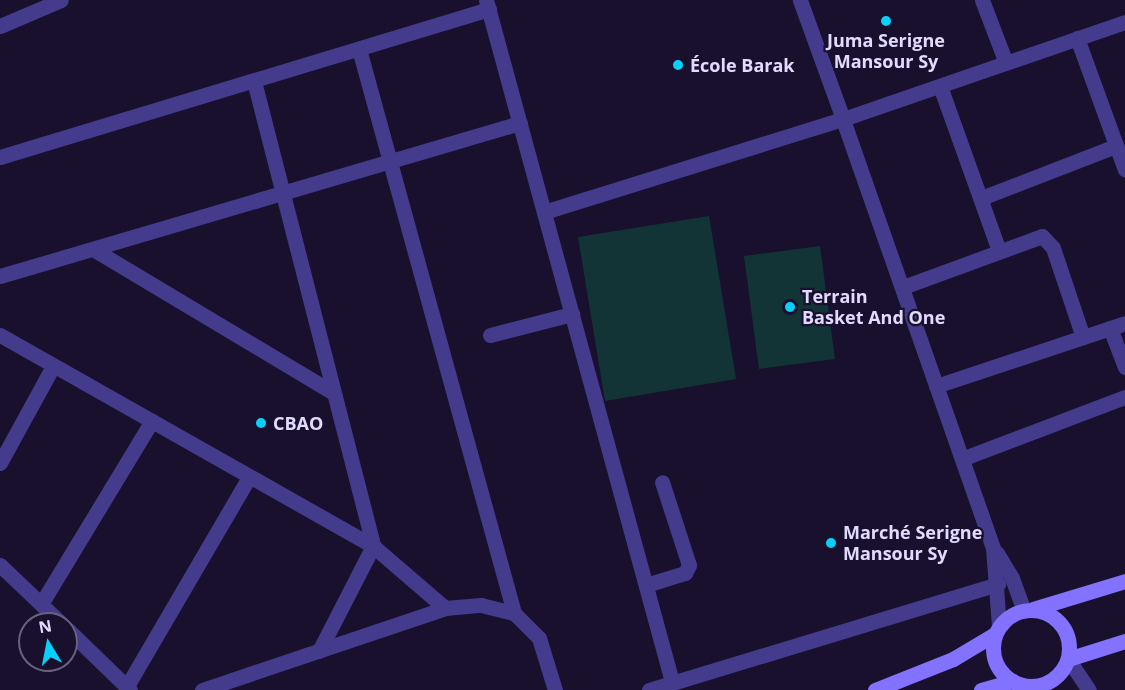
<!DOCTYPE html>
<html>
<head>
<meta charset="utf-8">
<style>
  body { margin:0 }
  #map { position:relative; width:1125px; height:690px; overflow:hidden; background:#18102c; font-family:"Open Sans",sans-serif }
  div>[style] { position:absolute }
  .green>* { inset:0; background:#133436 }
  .minor>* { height:15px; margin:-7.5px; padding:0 7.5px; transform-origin:7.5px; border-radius:7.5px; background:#453b8c }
  .tertiary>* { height:15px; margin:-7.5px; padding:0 7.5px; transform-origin:7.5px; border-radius:7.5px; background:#453b8c }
  .secondary>* { height:15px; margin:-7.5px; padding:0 7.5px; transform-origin:7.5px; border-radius:7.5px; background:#8272ff }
  .secondary>.ring { margin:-7.5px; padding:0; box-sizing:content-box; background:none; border:15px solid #8272ff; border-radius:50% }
  .dots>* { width:16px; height:16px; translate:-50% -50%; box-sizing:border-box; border:3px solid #18102c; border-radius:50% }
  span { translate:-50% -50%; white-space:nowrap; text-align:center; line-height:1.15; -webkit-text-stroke:4.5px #18102c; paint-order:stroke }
  .poi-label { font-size:18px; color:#e2dbff; font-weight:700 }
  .left { translate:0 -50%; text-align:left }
  .north { position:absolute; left:18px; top:612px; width:60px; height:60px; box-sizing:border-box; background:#18102c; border:2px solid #696180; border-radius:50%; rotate:350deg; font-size:16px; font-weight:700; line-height:24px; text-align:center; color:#e2dbff }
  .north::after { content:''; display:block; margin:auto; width:21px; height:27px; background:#07d0ff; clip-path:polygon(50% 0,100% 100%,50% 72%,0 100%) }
</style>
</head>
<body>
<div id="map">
  <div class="green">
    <div style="clip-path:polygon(709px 216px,736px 379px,605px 401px,578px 237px)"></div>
    <div style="clip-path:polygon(820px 246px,835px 359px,759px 369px,744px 256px)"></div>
  </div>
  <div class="minor">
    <div style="left:486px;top:0;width:707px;rotate:74.74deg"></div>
    <div style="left:982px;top:0;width:67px;rotate:69.1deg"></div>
    <div style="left:0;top:26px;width:66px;rotate:-23.1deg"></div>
    <div style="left:1077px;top:38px;width:140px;rotate:70deg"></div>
    <div style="left:359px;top:49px;width:585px;rotate:74.63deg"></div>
    <div style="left:514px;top:613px;width:35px;rotate:45deg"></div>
    <div style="left:539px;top:638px;width:54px;rotate:72.9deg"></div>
    <div style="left:254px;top:81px;width:480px;rotate:75.6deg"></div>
    <div style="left:373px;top:546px;width:118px;rotate:117.2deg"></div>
    <div style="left:940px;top:86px;width:175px;rotate:70.3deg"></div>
    <div style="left:0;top:157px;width:511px;rotate:-16.84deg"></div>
    <div style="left:981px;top:198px;width:145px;rotate:-21.1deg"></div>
    <div style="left:544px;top:212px;width:313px;rotate:-17.3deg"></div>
    <div style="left:843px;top:119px;width:127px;rotate:-109.9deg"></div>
    <div style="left:93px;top:249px;width:279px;rotate:30.9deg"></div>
    <div style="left:0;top:276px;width:542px;rotate:-16.4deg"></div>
    <div style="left:903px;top:287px;width:148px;rotate:-20.1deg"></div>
    <div style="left:1042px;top:236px;width:16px;rotate:47deg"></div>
    <div style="left:1053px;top:248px;width:94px;rotate:71.4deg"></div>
    <div style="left:1110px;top:328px;width:42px;rotate:69deg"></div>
    <div style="left:0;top:335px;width:429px;rotate:29.5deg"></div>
    <div style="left:373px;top:546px;width:95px;rotate:40.7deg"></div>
    <div style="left:490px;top:335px;width:85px;rotate:-14.4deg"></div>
    <div style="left:936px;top:386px;width:199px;rotate:-18.4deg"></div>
    <div style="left:964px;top:458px;width:172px;rotate:-20.8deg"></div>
    <div style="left:0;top:463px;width:111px;rotate:-61.3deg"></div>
    <div style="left:0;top:565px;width:86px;rotate:43.6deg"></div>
    <div style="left:646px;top:585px;width:41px;rotate:-17.1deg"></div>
    <div style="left:685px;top:573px;width:9px;rotate:-63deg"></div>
    <div style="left:689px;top:565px;width:87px;rotate:-108deg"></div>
    <div style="left:41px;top:604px;width:214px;rotate:-58.8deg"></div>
    <div style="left:66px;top:628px;width:89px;rotate:44.1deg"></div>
    <div style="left:127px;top:686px;width:242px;rotate:-59.7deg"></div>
    <div style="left:202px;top:690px;width:256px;rotate:-18.6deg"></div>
    <div style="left:445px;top:608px;width:36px;rotate:-5deg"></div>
    <div style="left:481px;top:605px;width:34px;rotate:14deg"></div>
    <div style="left:649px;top:690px;width:365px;rotate:-16.9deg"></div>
  </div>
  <div class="tertiary">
    <div style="left:997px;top:553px;width:29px;rotate:59deg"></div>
    <div style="left:1012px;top:578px;width:35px;rotate:70deg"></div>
    <div style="left:999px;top:626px;width:78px;rotate:-94.4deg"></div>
    <div style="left:993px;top:548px;width:454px;rotate:-109.3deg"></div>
    <div style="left:843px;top:119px;width:298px;rotate:-19deg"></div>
    <div style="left:1068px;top:659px;width:37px;rotate:56deg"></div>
    <div style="left:1028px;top:687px;width:14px;rotate:12deg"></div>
  </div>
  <div class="secondary">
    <div style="left:1033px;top:609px;width:96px;rotate:-16.9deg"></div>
    <div class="ring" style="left:993px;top:610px;width:61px;height:61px"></div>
    <div style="left:1068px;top:659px;width:60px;rotate:-17.5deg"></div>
    <div style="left:875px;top:690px;width:84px;rotate:-21.7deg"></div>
    <div style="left:953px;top:659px;width:49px;rotate:-30.8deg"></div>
    <div style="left:981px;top:690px;width:33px;rotate:-16deg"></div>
  </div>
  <div class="dots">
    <div style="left:886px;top:21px;background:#07d0ff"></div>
    <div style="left:678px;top:65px;background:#07d0ff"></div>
    <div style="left:790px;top:307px;background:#07d0ff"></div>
    <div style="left:261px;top:423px;background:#07d0ff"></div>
    <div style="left:831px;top:543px;background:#07d0ff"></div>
  </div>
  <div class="poi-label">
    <span style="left:886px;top:51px">Juma Serigne<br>Mansour Sy</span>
    <span class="left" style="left:690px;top:65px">École Barak</span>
    <span class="left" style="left:802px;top:307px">Terrain<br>Basket And One</span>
    <span class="left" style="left:273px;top:423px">CBAO</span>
    <span class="left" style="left:843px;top:543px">Marché Serigne<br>Mansour Sy</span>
  </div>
  <div class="north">N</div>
</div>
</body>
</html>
